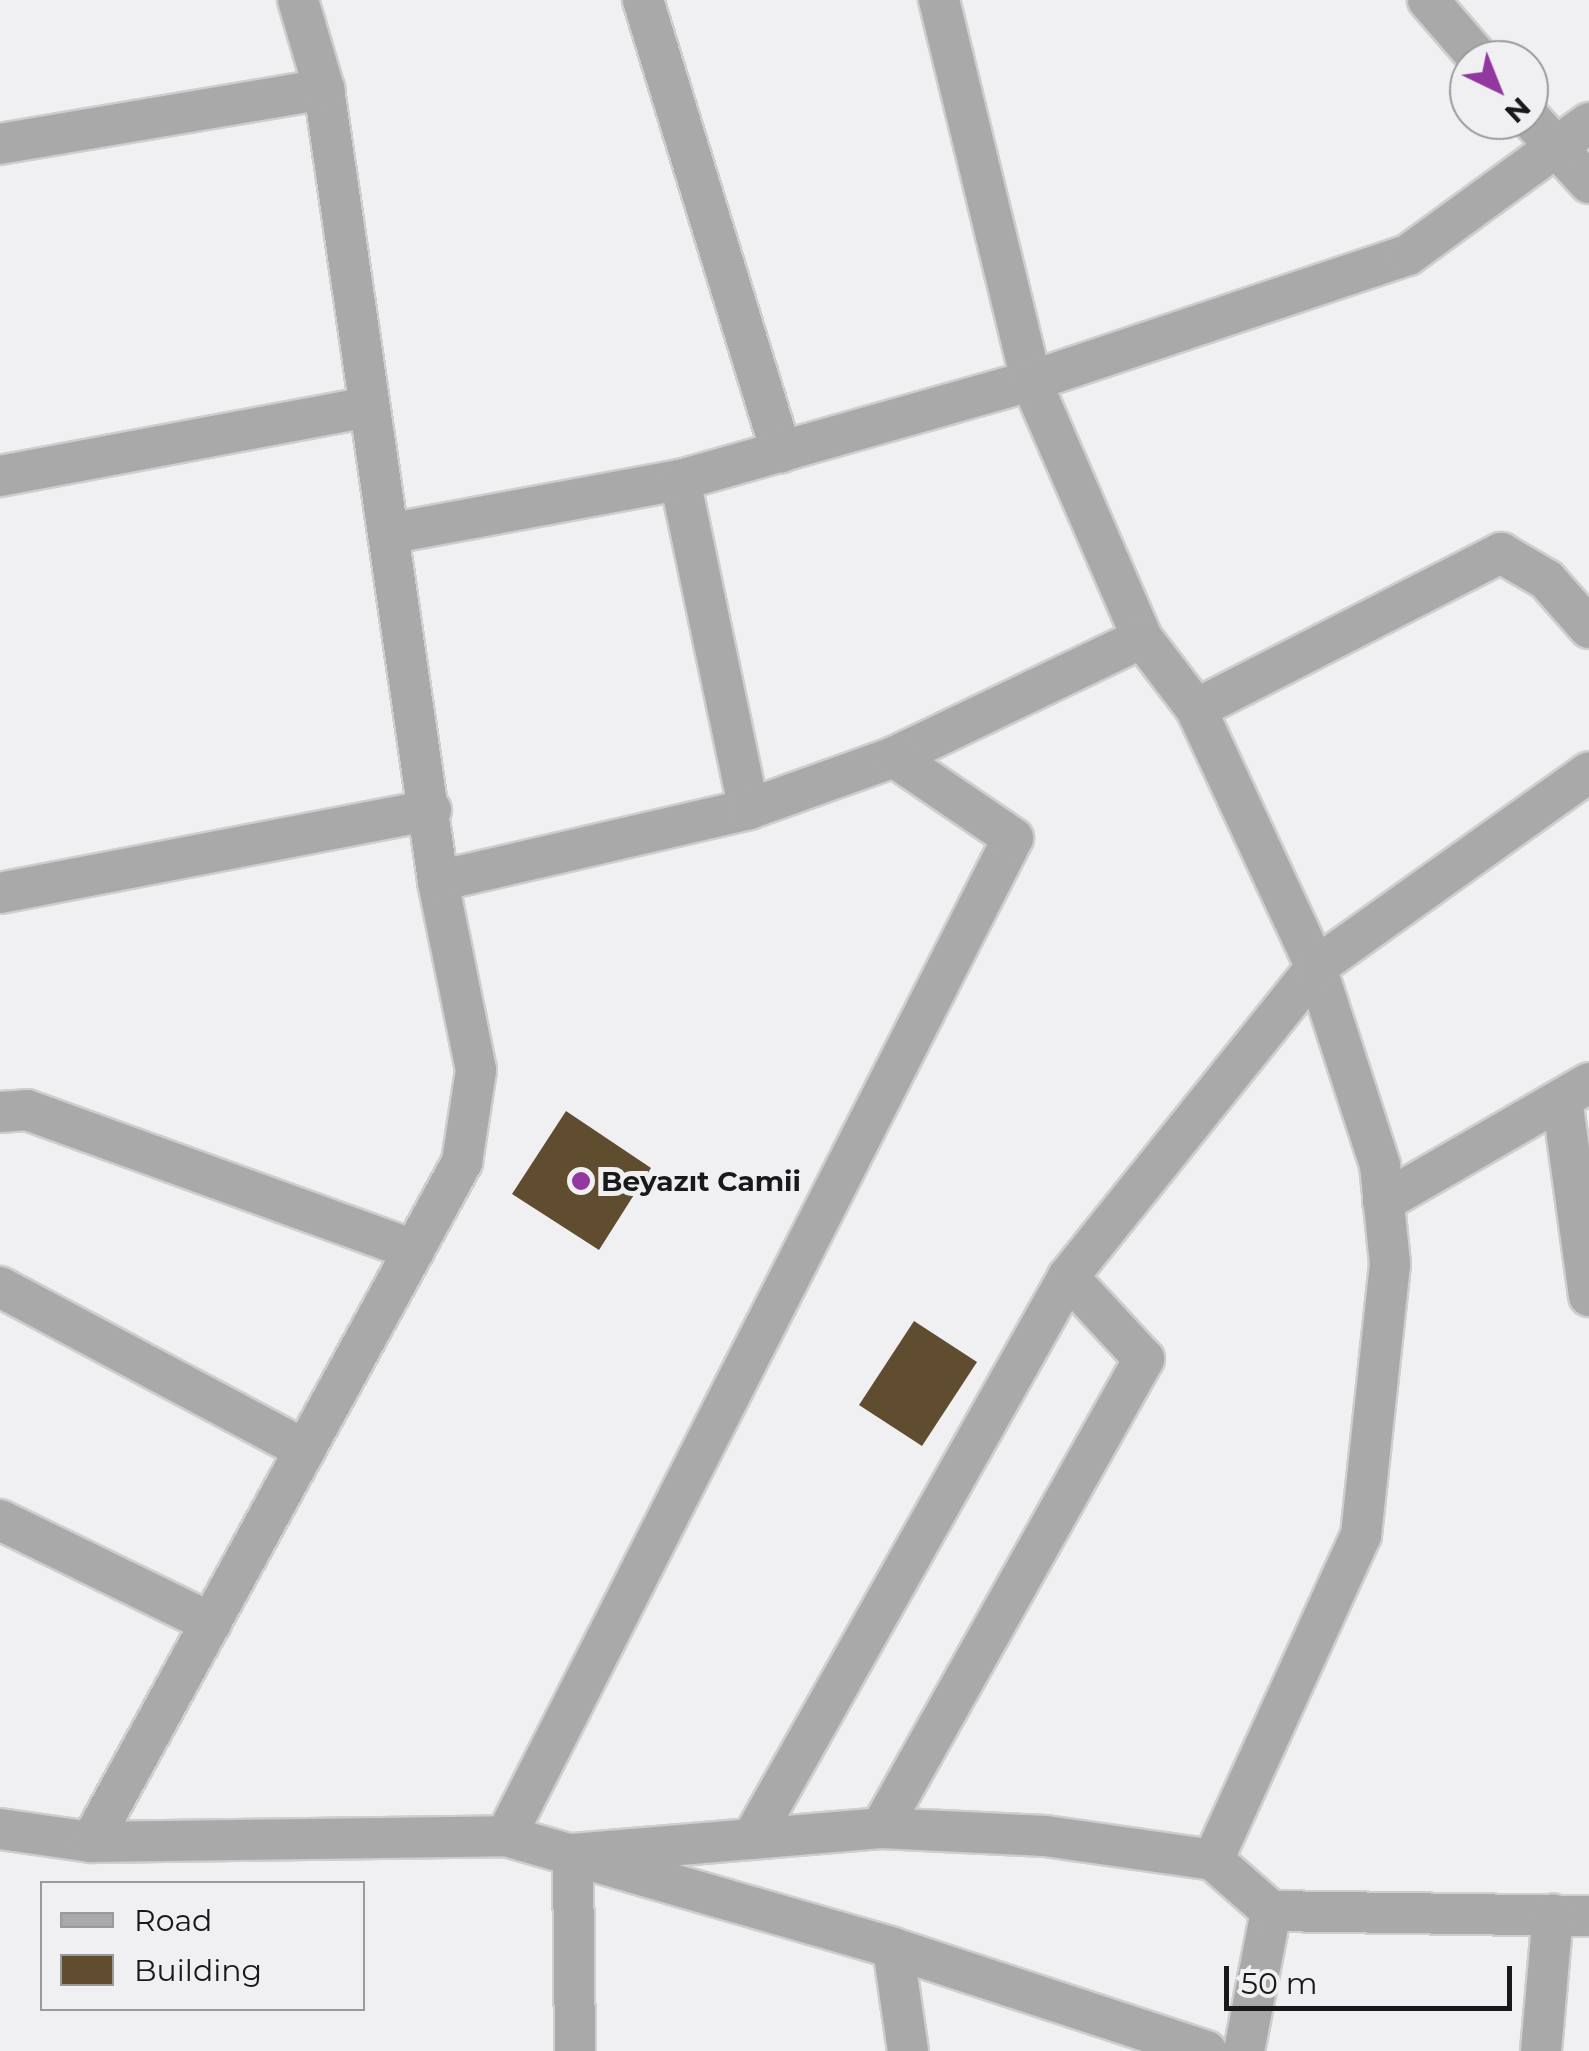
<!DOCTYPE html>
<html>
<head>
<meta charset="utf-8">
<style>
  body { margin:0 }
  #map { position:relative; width:1589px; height:2051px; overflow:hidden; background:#f0f0f2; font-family:Montserrat,sans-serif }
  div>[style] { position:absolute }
  .building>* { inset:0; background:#604d30 }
  .roads { filter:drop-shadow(2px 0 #cececf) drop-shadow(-2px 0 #cececf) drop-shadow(0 2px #cececf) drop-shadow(0 -2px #cececf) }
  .minor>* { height:40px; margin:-20px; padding:0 20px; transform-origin:20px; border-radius:20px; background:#aaa9a9 }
  .dots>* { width:28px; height:28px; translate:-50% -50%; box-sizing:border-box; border:5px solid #f0f0f2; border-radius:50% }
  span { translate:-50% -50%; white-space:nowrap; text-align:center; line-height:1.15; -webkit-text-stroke:10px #f0f0f2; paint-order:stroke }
  .poi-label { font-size:28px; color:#19191a; font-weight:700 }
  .left { translate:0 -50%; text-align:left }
  .legend { position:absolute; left:40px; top:1881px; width:325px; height:130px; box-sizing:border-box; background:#f0f0f2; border:2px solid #9a9a9c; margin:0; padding:12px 18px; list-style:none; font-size:30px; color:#19191a }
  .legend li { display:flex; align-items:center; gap:20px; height:50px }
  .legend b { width:50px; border:2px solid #9a9a9c }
  .north { position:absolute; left:1449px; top:40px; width:100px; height:100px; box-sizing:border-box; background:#f0f0f2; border:2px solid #9a9a9c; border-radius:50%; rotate:137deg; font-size:28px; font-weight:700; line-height:40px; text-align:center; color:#19191a }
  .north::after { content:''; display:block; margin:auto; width:35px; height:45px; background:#9337a1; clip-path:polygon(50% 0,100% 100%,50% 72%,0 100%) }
  .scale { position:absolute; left:1224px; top:1966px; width:288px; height:45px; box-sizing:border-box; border:5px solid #19191a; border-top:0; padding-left:12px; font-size:30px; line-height:35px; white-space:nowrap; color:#19191a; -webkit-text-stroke:8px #f0f0f2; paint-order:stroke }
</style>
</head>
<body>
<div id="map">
  <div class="building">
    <div style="clip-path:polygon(566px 1111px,651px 1168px,599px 1250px,512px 1194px)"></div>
    <div style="clip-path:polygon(914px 1321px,977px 1362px,922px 1446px,859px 1405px)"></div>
  </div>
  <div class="roads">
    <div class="minor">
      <div style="left:643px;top:0;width:473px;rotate:73deg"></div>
      <div style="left:939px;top:0;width:392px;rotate:76.4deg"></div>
      <div style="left:1031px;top:381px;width:280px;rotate:66.6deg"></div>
      <div style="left:1142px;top:638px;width:89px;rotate:52.7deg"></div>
      <div style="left:1196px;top:709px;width:285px;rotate:65.1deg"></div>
      <div style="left:1316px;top:967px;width:208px;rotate:72.1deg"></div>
      <div style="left:1380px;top:1165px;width:100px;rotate:84.2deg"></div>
      <div style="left:1390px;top:1264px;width:273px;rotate:96.1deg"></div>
      <div style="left:1361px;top:1535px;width:357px;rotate:114.5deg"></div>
      <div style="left:1213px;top:1860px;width:77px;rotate:41.3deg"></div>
      <div style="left:1271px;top:1911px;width:143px;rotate:100.9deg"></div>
      <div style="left:1428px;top:0;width:79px;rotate:49.1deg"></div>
      <div style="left:1529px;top:117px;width:89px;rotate:47.7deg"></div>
      <div style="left:0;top:144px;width:329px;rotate:-9.6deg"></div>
      <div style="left:0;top:476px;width:373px;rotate:-10.6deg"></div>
      <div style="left:680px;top:480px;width:336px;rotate:78.2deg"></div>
      <div style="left:393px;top:533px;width:292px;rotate:-10.5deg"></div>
      <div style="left:680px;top:480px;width:365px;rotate:-15.8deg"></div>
      <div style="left:1031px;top:381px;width:397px;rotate:-18.5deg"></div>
      <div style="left:1408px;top:255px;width:224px;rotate:-36.1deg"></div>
      <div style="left:1196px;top:709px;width:343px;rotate:-27.1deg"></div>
      <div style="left:1501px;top:553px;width:53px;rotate:30.4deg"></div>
      <div style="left:1547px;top:580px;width:64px;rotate:48.8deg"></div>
      <div style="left:438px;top:881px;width:319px;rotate:-13deg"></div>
      <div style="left:749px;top:809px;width:154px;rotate:-19.7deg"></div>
      <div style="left:894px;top:757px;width:275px;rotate:-25.6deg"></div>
      <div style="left:0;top:893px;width:439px;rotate:-10.9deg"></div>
      <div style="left:1562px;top:1099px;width:199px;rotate:82.2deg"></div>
      <div style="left:0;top:1112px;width:27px;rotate:-4deg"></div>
      <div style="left:27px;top:1110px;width:412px;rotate:19.9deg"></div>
      <div style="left:1383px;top:1202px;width:238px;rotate:-30deg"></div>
      <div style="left:0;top:1287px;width:346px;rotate:28.1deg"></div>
      <div style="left:0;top:1520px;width:235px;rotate:26deg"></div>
      <div style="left:881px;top:1828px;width:538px;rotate:-60.72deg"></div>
      <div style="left:1144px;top:1359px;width:112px;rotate:-132.8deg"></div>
      <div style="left:0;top:1829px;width:92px;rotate:8.1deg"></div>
      <div style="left:91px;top:1842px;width:415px;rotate:-0.8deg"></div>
      <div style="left:506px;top:1836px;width:403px;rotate:16.1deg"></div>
      <div style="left:893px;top:1948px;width:330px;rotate:18.2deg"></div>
      <div style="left:506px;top:1836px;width:1119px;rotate:-63.07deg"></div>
      <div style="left:1013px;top:838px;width:144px;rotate:-145.8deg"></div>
      <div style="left:752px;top:1839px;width:645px;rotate:-60.65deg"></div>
      <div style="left:1068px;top:1277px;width:397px;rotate:-51.3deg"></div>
      <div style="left:1316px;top:967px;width:335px;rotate:-35.5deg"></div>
      <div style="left:91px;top:1842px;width:775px;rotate:-61.38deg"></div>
      <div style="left:462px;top:1162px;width:93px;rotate:-81.3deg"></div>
      <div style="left:476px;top:1070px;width:193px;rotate:-101.4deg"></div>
      <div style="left:438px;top:881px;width:800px;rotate:-98.19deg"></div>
      <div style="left:324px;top:89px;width:93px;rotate:-106.3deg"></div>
      <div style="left:1271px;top:1911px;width:318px;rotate:0.9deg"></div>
      <div style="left:893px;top:1948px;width:104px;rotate:81.7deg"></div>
      <div style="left:575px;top:2051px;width:197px;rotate:-90.6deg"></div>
      <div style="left:573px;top:1854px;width:309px;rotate:-4.8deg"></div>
      <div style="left:881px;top:1828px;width:164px;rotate:2.8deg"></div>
      <div style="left:1045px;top:1836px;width:170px;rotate:8.1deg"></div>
      <div style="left:1541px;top:2051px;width:137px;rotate:-85deg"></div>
    </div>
  </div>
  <div class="dots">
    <div style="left:581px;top:1181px;background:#9337a1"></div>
  </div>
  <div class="poi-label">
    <span class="left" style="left:601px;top:1181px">Beyazıt Camii</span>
  </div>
  <ul class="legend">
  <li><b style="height:12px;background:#aaa9a9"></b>Road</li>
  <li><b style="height:28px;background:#604d30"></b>Building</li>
  </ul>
  <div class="north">N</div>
  <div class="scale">50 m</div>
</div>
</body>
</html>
